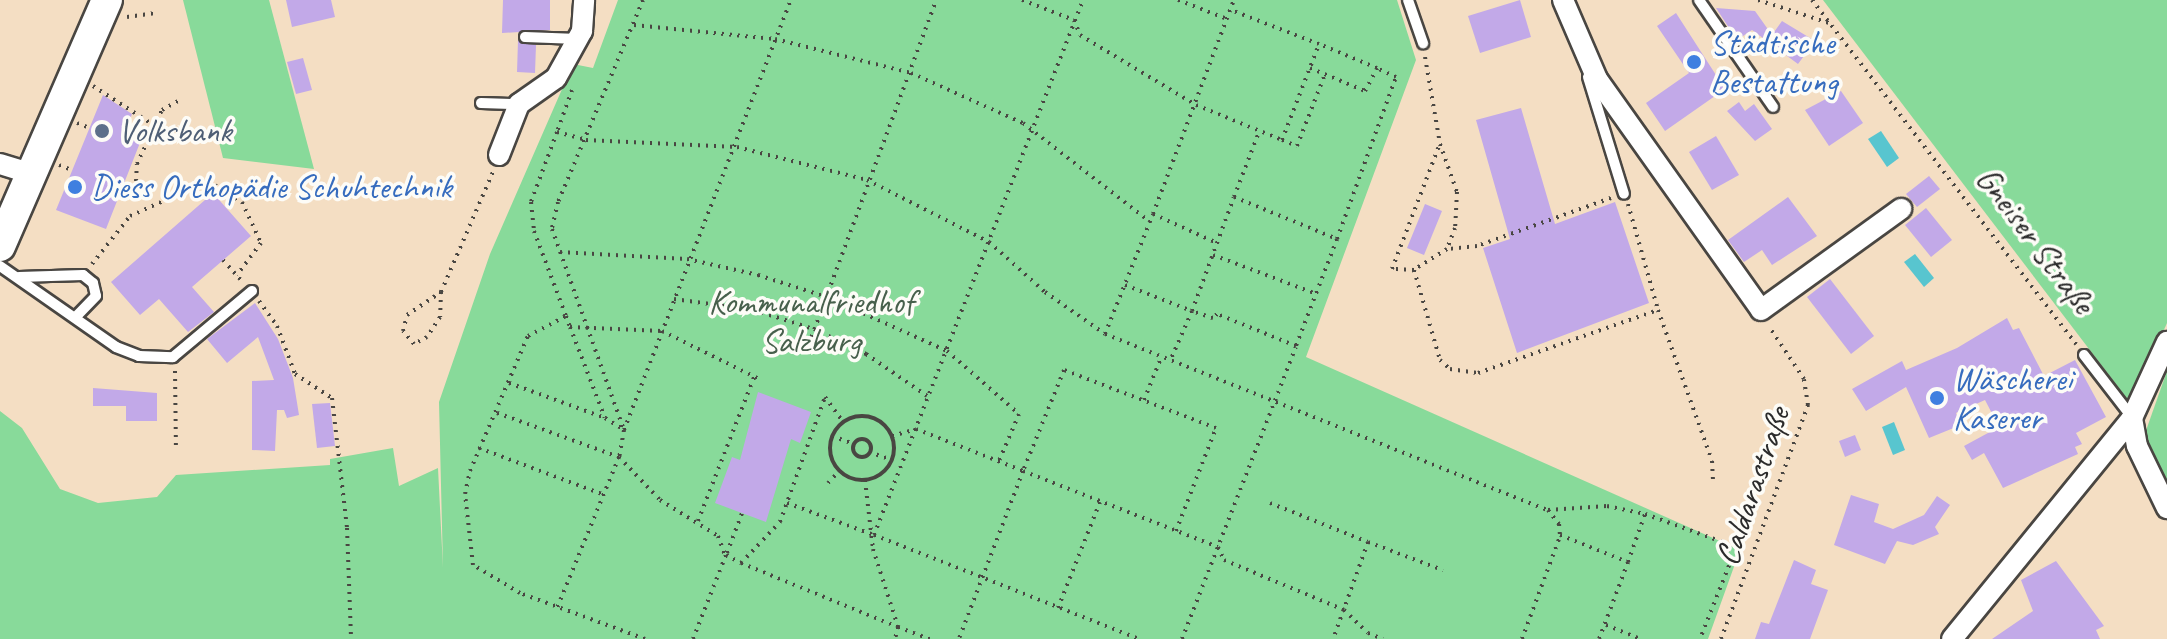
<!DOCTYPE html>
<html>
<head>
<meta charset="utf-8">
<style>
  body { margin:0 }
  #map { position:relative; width:2167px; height:639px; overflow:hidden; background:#f4dec3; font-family:Caveat,sans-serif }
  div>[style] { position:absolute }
  .green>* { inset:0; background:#88da9a }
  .water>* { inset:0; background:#58c5cf }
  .building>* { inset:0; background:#c2a9e8 }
  .path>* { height:4px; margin-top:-2px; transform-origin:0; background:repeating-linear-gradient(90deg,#494642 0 2px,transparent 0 8px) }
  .path>.ring { margin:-2px; padding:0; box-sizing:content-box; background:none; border:4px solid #494642; border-radius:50% }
  .roads { filter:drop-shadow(2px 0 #494642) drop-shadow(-2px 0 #494642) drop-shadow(0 2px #494642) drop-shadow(0 -2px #494642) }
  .lane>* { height:10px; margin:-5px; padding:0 5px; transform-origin:5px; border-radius:5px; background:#fff }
  .street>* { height:20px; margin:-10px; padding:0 10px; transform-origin:10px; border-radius:10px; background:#fff }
  .secondary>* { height:30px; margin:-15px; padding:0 15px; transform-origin:15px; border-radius:15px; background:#fff }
  .dots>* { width:22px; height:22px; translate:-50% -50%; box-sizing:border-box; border:4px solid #fdfcf7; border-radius:50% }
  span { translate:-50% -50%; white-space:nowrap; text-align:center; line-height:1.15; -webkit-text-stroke:7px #fdfcf7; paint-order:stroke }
  .shop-label { font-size:34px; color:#366cbe }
  .left { translate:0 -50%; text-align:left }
  .service-label { font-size:34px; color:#4e5e75 }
  .street-label { font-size:34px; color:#2b2b2b }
  .park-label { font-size:34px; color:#47604c }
</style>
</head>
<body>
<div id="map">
  <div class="green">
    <div style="clip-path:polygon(183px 0,269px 0,314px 169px,223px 158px)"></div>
    <div style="clip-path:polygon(618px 0,1397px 0,1416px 60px,1306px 357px,1740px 550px,1708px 639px,0 639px,0 411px,22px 428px,60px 489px,98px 503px,157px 497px,176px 475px,330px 465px,330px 459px,393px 448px,399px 486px,438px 468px,443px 568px,439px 402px,490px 254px,573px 64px,593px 68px)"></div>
    <div style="clip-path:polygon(1823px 0,2167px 0,2167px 323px,2131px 404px)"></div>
    <div style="clip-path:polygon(2167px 371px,2167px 494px,2143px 439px)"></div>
  </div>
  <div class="water">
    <div style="clip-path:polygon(1881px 131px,1899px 158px,1887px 167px,1868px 139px)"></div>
    <div style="clip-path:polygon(1915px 254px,1934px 278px,1924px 287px,1904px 262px)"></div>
    <div style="clip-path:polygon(1894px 422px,1905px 450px,1893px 455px,1882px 427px)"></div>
  </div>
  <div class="building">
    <div style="clip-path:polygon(286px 0,331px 0,335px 17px,292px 27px)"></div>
    <div style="clip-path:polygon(503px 0,550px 0,550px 30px,502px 33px)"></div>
    <div style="clip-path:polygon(1520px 0,1531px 37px,1480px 53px,1468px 16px)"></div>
    <div style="clip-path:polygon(1716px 8px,1755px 11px,1772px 35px,1782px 21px,1815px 41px,1798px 64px,1752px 30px,1737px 40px)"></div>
    <div style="clip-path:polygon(1676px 13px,1725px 89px,1665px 131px,1646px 103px,1689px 73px,1657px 26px)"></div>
    <div style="clip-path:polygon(518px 40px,536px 45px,535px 73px,517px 72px)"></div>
    <div style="clip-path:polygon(303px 58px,312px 90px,296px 94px,287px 62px)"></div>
    <div style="clip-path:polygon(1841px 91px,1863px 123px,1829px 146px,1805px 110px)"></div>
    <div style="clip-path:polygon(103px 95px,132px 114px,128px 124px,145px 130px,106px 229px,56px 210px)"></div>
    <div style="clip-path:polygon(1739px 102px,1745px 111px,1754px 104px,1772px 129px,1755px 141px,1727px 111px)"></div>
    <div style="clip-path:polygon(1521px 108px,1555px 224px,1615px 202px,1649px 303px,1517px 353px,1483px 248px,1510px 239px,1476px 120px)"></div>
    <div style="clip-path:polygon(1716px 136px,1739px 175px,1712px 190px,1689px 152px)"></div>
    <div style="clip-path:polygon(1929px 176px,1940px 189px,1917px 207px,1906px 194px)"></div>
    <div style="clip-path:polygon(213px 193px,251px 236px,192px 287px,214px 312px,188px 332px,159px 299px,140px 315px,111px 282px)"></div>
    <div style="clip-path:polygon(1788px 197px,1817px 236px,1772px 265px,1762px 250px,1744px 262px,1728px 240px)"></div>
    <div style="clip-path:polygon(1425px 204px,1442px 211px,1424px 255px,1407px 248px)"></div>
    <div style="clip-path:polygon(1926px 208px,1952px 240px,1931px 257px,1905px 225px)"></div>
    <div style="clip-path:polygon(1830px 279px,1874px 336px,1851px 354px,1807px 297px)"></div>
    <div style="clip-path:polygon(255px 303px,278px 339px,293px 378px,299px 415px,287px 418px,284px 410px,277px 410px,275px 451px,252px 450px,252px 381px,274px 380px,258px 337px,227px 363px,207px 339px)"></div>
    <div style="clip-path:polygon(2007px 318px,2013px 330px,2019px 328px,2044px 376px,2075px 360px,2106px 417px,2076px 433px,2082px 444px,2075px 447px,2078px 454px,2003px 488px,1984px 453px,1972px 460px,1964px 446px,1999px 427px,1985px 400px,1956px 413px,1961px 425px,1929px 438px,1906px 387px,1866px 411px,1852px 389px,1902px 361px,1906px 370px,1957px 348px)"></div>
    <div style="clip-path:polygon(93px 388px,157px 393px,157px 421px,126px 421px,126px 406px,93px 406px)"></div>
    <div style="clip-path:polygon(758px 392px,811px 412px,800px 443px,791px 439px,766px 522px,715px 503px,732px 457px,740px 460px)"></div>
    <div style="clip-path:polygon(330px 403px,335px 446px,317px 448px,312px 404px)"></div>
    <div style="clip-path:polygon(1855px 435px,1861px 450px,1845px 457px,1839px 441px)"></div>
    <div style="clip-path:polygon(1851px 495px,1879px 504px,1874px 522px,1893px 529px,1924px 515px,1937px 496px,1950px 505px,1935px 527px,1939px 534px,1913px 545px,1897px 541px,1885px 564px,1834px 545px)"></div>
    <div style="clip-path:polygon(1794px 560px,1816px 570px,1811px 584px,1828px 590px,1810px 639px,1755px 639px,1761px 622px,1769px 624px)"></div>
    <div style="clip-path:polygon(2056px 561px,2104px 626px,2096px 630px,2100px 639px,1992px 639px,2033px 611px,2021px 580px)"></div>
  </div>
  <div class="path">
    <div style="left:643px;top:0;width:219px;rotate:112.8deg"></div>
    <div style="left:558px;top:202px;width:28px;rotate:103deg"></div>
    <div style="left:552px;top:229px;width:214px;rotate:70.3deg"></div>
    <div style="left:624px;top:430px;width:461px;rotate:-68.8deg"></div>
    <div style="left:1022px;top:0;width:56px;rotate:21deg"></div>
    <div style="left:1074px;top:20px;width:16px;rotate:68deg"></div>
    <div style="left:1080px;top:35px;width:135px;rotate:31.1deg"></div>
    <div style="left:1196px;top:105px;width:93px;rotate:22.1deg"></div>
    <div style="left:1282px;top:140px;width:103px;rotate:-68.9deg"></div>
    <div style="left:1319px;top:44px;width:94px;rotate:-158.9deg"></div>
    <div style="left:1178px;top:0;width:53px;rotate:21.2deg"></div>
    <div style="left:1758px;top:0;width:75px;rotate:17.9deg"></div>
    <div style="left:1812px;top:0;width:434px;rotate:52.5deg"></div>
    <div style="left:127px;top:17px;width:29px;rotate:-8deg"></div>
    <div style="left:634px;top:25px;width:142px;rotate:5.7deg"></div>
    <div style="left:775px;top:39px;width:140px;rotate:14deg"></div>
    <div style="left:911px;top:73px;width:123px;rotate:24.1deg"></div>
    <div style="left:1023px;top:123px;width:160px;rotate:37.9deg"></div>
    <div style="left:1425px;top:57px;width:88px;rotate:80.2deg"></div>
    <div style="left:1440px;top:144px;width:51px;rotate:70.5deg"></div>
    <div style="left:1457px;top:192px;width:36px;rotate:93deg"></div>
    <div style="left:1455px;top:228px;width:22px;rotate:111deg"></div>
    <div style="left:1310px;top:68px;width:60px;rotate:22.7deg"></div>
    <div style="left:1365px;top:91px;width:26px;rotate:-62deg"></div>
    <div style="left:1377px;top:68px;width:63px;rotate:-157.5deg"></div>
    <div style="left:93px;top:86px;width:74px;rotate:32.8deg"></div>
    <div style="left:572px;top:90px;width:45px;rotate:109.7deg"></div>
    <div style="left:557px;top:132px;width:30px;rotate:15deg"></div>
    <div style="left:586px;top:140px;width:151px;rotate:2.7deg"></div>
    <div style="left:737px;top:147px;width:134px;rotate:14.2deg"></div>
    <div style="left:867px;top:180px;width:137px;rotate:26.9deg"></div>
    <div style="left:989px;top:242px;width:75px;rotate:41.8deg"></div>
    <div style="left:1045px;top:292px;width:73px;rotate:35deg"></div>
    <div style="left:1105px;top:334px;width:129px;rotate:-68.2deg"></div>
    <div style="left:1153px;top:214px;width:70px;rotate:24.4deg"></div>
    <div style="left:77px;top:123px;width:14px;rotate:21deg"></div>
    <div style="left:557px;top:132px;width:75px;rotate:110.4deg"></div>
    <div style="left:531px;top:202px;width:29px;rotate:84deg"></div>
    <div style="left:534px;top:231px;width:91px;rotate:69.4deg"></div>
    <div style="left:1282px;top:140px;width:16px;rotate:22deg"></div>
    <div style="left:1297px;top:146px;width:77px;rotate:-68.7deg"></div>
    <div style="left:59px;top:165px;width:14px;rotate:21deg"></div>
    <div style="left:136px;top:181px;width:17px;rotate:-87deg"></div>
    <div style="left:137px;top:164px;width:60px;rotate:-65.2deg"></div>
    <div style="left:162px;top:110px;width:21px;rotate:-29deg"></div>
    <div style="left:1234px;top:197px;width:111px;rotate:22.2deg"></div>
    <div style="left:1337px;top:239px;width:115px;rotate:111deg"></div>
    <div style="left:1296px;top:346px;width:85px;rotate:-157.9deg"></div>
    <div style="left:1217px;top:314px;width:6px;rotate:135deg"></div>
    <div style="left:1213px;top:318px;width:22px;rotate:-162deg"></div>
    <div style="left:1192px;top:311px;width:121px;rotate:-69.8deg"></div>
    <div style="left:1234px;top:197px;width:70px;rotate:-69deg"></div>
    <div style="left:1611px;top:198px;width:142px;rotate:160.3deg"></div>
    <div style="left:1477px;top:246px;width:30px;rotate:174deg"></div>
    <div style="left:1447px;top:249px;width:39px;rotate:148deg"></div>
    <div style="left:1414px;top:270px;width:94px;rotate:73.9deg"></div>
    <div style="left:1440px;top:360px;width:13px;rotate:42deg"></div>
    <div style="left:1450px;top:369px;width:28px;rotate:8deg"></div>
    <div style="left:1478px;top:373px;width:191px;rotate:-19.3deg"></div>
    <div style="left:1628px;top:204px;width:110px;rotate:74.2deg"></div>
    <div style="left:1658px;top:310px;width:160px;rotate:70.3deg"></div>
    <div style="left:1712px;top:461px;width:19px;rotate:87deg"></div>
    <div style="left:1153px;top:214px;width:229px;rotate:-69.3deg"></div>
    <div style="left:1337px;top:239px;width:172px;rotate:-70deg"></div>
    <div style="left:1396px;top:77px;width:21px;rotate:-155deg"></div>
    <div style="left:560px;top:252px;width:127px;rotate:3.2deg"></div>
    <div style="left:687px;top:259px;width:73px;rotate:12.7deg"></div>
    <div style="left:758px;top:275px;width:72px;rotate:17.7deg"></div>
    <div style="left:827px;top:297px;width:132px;rotate:24.2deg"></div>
    <div style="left:947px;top:351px;width:96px;rotate:41.2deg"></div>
    <div style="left:1019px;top:414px;width:51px;rotate:113.1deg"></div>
    <div style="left:1213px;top:255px;width:111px;rotate:20.6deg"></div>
    <div style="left:223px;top:260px;width:30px;rotate:48deg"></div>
    <div style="left:92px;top:264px;width:61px;rotate:-51.6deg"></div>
    <div style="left:130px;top:216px;width:85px;rotate:-24.2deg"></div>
    <div style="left:208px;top:181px;width:40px;rotate:32deg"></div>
    <div style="left:242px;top:202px;width:45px;rotate:65.1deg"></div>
    <div style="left:261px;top:243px;width:40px;rotate:127deg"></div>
    <div style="left:1414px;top:270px;width:22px;rotate:-177deg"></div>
    <div style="left:1392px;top:269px;width:132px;rotate:-69.1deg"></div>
    <div style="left:1125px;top:285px;width:72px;rotate:21.2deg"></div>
    <div style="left:1192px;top:311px;width:55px;rotate:113.7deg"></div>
    <div style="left:441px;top:292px;width:25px;rotate:92deg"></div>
    <div style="left:440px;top:317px;width:24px;rotate:123deg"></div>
    <div style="left:427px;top:337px;width:15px;rotate:152deg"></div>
    <div style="left:414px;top:344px;width:17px;rotate:-130deg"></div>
    <div style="left:403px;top:331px;width:16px;rotate:-76deg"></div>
    <div style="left:407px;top:315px;width:41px;rotate:-34.1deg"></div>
    <div style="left:441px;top:292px;width:131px;rotate:-66.6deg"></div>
    <div style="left:674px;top:299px;width:81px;rotate:7.8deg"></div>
    <div style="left:754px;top:310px;width:63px;rotate:17.6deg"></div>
    <div style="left:814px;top:329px;width:58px;rotate:25.7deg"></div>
    <div style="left:866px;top:354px;width:74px;rotate:34.5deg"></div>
    <div style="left:259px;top:301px;width:31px;rotate:54deg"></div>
    <div style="left:277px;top:326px;width:51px;rotate:69.4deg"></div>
    <div style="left:295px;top:374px;width:44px;rotate:33deg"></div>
    <div style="left:332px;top:398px;width:131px;rotate:83.4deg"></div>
    <div style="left:347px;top:528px;width:111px;rotate:87.9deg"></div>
    <div style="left:570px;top:327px;width:97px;rotate:69deg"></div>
    <div style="left:1105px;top:334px;width:477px;rotate:21.7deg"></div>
    <div style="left:1548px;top:510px;width:18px;rotate:52deg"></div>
    <div style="left:1559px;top:524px;width:11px;rotate:85deg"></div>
    <div style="left:1560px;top:535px;width:73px;rotate:21.7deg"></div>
    <div style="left:1628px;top:562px;width:82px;rotate:110.6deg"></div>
    <div style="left:806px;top:352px;width:375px;rotate:-69.7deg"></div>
    <div style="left:175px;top:371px;width:77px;rotate:89.3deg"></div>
    <div style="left:509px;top:383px;width:102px;rotate:20deg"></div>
    <div style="left:605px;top:418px;width:22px;rotate:32deg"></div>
    <div style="left:624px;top:430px;width:27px;rotate:100deg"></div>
    <div style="left:619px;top:457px;width:163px;rotate:112.3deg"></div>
    <div style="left:1144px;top:400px;width:45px;rotate:-68deg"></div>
    <div style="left:497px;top:413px;width:130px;rotate:19.8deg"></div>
    <div style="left:619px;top:457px;width:59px;rotate:46.4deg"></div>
    <div style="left:660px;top:500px;width:68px;rotate:31.8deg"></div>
    <div style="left:718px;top:536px;width:20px;rotate:70deg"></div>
    <div class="ring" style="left:830px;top:416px;width:60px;height:60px"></div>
    <div style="left:832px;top:436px;width:23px;rotate:20deg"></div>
    <div style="left:892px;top:436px;width:25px;rotate:-16deg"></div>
    <div style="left:916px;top:429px;width:115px;rotate:21.4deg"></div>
    <div style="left:1023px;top:471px;width:180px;rotate:110.9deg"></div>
    <div class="ring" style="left:853px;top:439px;width:14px;height:14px"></div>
    <div style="left:479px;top:448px;width:131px;rotate:20.5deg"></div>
    <div style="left:869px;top:452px;width:24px;rotate:19deg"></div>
    <div style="left:865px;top:480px;width:69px;rotate:83.4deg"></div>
    <div style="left:873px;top:549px;width:82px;rotate:72.2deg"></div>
    <div style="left:898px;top:627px;width:34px;rotate:21deg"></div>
    <div style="left:828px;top:483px;width:16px;rotate:-47deg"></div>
    <div style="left:787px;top:503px;width:93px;rotate:20.2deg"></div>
    <div style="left:874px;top:535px;width:574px;rotate:-68.66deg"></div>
    <div style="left:1270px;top:503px;width:105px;rotate:21.7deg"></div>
    <div style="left:1368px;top:542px;width:103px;rotate:109.8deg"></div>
    <div style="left:1548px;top:510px;width:59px;rotate:-3.9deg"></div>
    <div style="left:1607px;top:506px;width:38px;rotate:12deg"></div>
    <div style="left:698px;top:521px;width:155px;rotate:-68.7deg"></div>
    <div style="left:1176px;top:531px;width:110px;rotate:-68.8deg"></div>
    <div style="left:1216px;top:428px;width:163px;rotate:-159.1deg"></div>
    <div style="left:1064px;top:370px;width:109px;rotate:112.1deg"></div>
    <div style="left:1023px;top:471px;width:209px;rotate:21.3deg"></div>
    <div style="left:1218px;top:547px;width:14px;rotate:65deg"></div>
    <div style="left:1224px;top:560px;width:130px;rotate:22.6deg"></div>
    <div style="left:1344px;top:610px;width:33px;rotate:44deg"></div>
    <div style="left:1368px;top:633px;width:16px;rotate:22deg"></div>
    <div style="left:874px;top:535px;width:285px;rotate:21.4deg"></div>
    <div style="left:1368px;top:542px;width:80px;rotate:20.5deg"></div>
    <div style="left:727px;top:553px;width:43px;rotate:-69.4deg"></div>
    <div style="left:1628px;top:562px;width:51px;rotate:-70.5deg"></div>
    <div style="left:1645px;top:514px;width:85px;rotate:19.9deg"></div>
    <div style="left:1725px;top:543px;width:17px;rotate:65deg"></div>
    <div style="left:1732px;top:558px;width:87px;rotate:111.6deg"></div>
    <div style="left:741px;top:563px;width:170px;rotate:22.2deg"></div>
    <div style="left:898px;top:627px;width:12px;rotate:104deg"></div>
    <div style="left:1058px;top:608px;width:114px;rotate:-68.4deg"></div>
    <div style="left:1606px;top:625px;width:38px;rotate:22deg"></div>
    <div style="left:645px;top:639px;width:133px;rotate:-159.8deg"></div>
    <div style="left:520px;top:593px;width:55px;rotate:-149.2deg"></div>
    <div style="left:473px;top:565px;width:71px;rotate:-96.4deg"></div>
    <div style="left:465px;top:494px;width:24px;rotate:-78deg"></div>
    <div style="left:470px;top:471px;width:147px;rotate:-66.8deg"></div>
    <div style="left:528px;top:336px;width:43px;rotate:-27.8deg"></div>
    <div style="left:566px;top:316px;width:12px;rotate:70deg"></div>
    <div style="left:570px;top:327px;width:92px;rotate:2.5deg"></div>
    <div style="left:662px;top:331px;width:110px;rotate:26.3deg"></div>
    <div style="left:693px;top:639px;width:90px;rotate:-68.6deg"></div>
    <div style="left:726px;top:555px;width:17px;rotate:28deg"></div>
    <div style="left:741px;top:563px;width:57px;rotate:-46.4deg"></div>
    <div style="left:780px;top:522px;width:133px;rotate:-70.2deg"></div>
    <div style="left:825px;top:397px;width:32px;rotate:54deg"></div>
    <div style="left:1182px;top:639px;width:313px;rotate:-68.7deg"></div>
    <div style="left:1522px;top:639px;width:110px;rotate:-69.7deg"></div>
    <div style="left:1721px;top:639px;width:250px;rotate:-69.6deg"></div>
    <div style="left:1808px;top:405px;width:26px;rotate:-99deg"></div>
    <div style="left:1804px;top:379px;width:61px;rotate:-123.7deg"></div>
  </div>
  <div class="roads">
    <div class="lane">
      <div style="left:1408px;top:0;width:46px;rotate:70.8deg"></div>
      <div style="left:1699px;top:0;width:130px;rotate:55.3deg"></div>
      <div style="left:525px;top:37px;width:53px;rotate:2.2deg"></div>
      <div style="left:1588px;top:77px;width:122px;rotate:72.9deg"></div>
      <div style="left:481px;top:103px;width:38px;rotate:2deg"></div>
      <div style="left:0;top:266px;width:141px;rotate:34.9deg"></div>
      <div style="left:116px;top:347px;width:25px;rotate:21deg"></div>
      <div style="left:139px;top:356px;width:34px;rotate:2deg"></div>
      <div style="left:173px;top:357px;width:103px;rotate:-39.9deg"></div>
      <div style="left:19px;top:277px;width:64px;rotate:-1.8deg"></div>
      <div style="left:83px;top:275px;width:13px;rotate:39deg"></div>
      <div style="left:93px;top:283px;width:13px;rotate:77deg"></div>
      <div style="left:96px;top:296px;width:30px;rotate:134deg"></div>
      <div style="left:2084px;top:355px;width:78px;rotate:52.3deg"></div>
    </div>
    <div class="street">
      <div style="left:1563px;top:0;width:86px;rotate:66.7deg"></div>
      <div style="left:1597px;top:79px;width:283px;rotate:54.6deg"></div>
      <div style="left:1761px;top:310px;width:173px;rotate:-35.8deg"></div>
      <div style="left:499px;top:155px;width:55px;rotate:-68.6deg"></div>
      <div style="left:519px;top:104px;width:45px;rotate:-35.1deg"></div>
      <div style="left:556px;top:78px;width:54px;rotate:-61deg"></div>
      <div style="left:582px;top:31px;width:31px;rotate:-86deg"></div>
      <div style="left:0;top:164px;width:31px;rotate:17deg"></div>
      <div style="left:2132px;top:418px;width:28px;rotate:80deg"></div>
      <div style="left:2137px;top:446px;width:69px;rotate:64.2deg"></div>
      <div style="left:1952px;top:639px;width:285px;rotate:-50.8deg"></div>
      <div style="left:2132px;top:418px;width:84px;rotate:-65.3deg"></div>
    </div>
    <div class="secondary">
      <div style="left:0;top:246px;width:268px;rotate:-66.5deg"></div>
    </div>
  </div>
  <div class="dots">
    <div style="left:1694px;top:62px;background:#3f7fe0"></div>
    <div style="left:102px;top:131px;background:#5c6f8a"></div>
    <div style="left:75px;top:187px;background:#3f7fe0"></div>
    <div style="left:1937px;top:398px;background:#3f7fe0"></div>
  </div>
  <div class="shop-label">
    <span class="left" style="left:1710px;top:62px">Städtische<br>Bestattung</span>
    <span class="left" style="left:91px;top:187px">Diess Orthopädie Schuhtechnik</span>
    <span class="left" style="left:1953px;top:398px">Wäscherei<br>Kaserer</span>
  </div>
  <div class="service-label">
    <span class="left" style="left:118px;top:131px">Volksbank</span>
  </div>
  <div class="street-label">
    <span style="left:2036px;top:240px;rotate:53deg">Gneiser Straße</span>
    <span style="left:1752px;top:486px;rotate:-71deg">Caldarastraße</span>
  </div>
  <div class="park-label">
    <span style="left:811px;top:321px">Kommunalfriedhof<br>Salzburg</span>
  </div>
</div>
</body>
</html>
